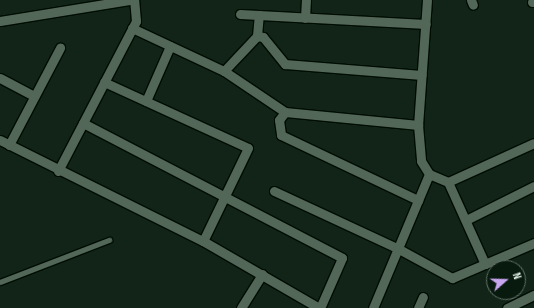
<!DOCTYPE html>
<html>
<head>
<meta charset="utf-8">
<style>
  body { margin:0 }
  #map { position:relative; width:534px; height:308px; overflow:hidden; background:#112417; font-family:"Sofia Sans Condensed",sans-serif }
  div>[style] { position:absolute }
  .roads { filter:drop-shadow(1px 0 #000d03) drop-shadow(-1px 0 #000d03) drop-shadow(0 1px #000d03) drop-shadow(0 -1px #000d03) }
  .lane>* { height:4.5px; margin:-2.25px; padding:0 2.25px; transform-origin:2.25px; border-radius:2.25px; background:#526757 }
  .street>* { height:9px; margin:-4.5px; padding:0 4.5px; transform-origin:4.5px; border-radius:4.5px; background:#526757 }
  span { translate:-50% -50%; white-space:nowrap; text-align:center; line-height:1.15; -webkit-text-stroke:3.5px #081a0e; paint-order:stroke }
  .north { position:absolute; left:486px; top:260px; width:40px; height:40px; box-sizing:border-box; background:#081a0e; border:1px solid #637268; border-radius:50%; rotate:70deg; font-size:11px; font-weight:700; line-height:16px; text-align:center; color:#ebf7ee }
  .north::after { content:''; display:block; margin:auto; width:14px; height:18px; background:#c8a5ef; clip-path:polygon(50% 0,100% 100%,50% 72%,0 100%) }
</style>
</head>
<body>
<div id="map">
  <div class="roads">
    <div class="lane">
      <div style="left:0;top:282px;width:117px;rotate:-21.1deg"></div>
    </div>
    <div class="street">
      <div style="left:427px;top:0;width:125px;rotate:94.1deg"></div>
      <div style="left:418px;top:125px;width:36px;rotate:85deg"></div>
      <div style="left:421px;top:161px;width:15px;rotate:58deg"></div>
      <div style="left:429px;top:174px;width:21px;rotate:23deg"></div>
      <div style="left:448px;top:182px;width:90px;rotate:65.7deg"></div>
      <div style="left:485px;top:264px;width:53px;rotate:-23.2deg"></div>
      <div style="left:471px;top:0;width:5px;rotate:68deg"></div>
      <div style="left:532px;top:2px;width:2px"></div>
      <div style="left:240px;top:14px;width:186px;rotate:3.1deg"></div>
      <div style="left:305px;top:18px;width:18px;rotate:-87deg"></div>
      <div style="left:0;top:21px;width:131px;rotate:-9.2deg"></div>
      <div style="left:132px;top:28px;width:102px;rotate:25.1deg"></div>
      <div style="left:224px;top:71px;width:73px;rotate:33.9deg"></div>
      <div style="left:285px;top:112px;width:134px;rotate:5.6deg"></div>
      <div style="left:257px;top:36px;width:21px;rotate:-85deg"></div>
      <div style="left:224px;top:71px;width:48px;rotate:-46.7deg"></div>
      <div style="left:257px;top:36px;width:6px;rotate:9deg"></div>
      <div style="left:263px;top:37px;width:35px;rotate:51deg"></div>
      <div style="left:285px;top:64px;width:137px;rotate:4.6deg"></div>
      <div style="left:0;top:78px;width:38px;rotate:28deg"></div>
      <div style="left:104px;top:82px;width:158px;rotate:24.6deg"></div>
      <div style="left:248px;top:148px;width:103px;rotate:115.8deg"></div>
      <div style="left:146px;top:101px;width:60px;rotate:-66.4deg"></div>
      <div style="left:285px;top:112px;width:10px;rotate:127deg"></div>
      <div style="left:279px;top:120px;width:15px;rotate:82deg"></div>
      <div style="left:281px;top:135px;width:152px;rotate:25.4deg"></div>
      <div style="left:83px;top:123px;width:292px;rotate:27.5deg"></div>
      <div style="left:342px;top:258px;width:55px;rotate:113.7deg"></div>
      <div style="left:0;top:140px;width:227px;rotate:26.5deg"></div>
      <div style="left:203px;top:241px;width:134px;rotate:30deg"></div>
      <div style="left:9px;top:145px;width:110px;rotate:-62.3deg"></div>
      <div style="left:58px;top:171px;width:169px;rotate:-62.5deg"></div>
      <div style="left:136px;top:21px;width:21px;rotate:-95deg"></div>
      <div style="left:448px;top:182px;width:94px;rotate:-24.4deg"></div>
      <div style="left:274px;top:191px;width:136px;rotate:24.9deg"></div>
      <div style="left:397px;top:248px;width:63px;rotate:28.6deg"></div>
      <div style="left:452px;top:278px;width:36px;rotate:-23deg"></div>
      <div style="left:466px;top:220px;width:76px;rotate:-26.6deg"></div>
      <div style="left:241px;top:308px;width:40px;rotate:-58deg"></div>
      <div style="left:373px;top:308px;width:145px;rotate:-67.3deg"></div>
      <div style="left:418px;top:308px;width:12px;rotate:-66deg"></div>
      <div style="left:507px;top:308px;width:30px;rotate:-26deg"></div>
    </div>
  </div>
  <div class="north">N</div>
</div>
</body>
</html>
